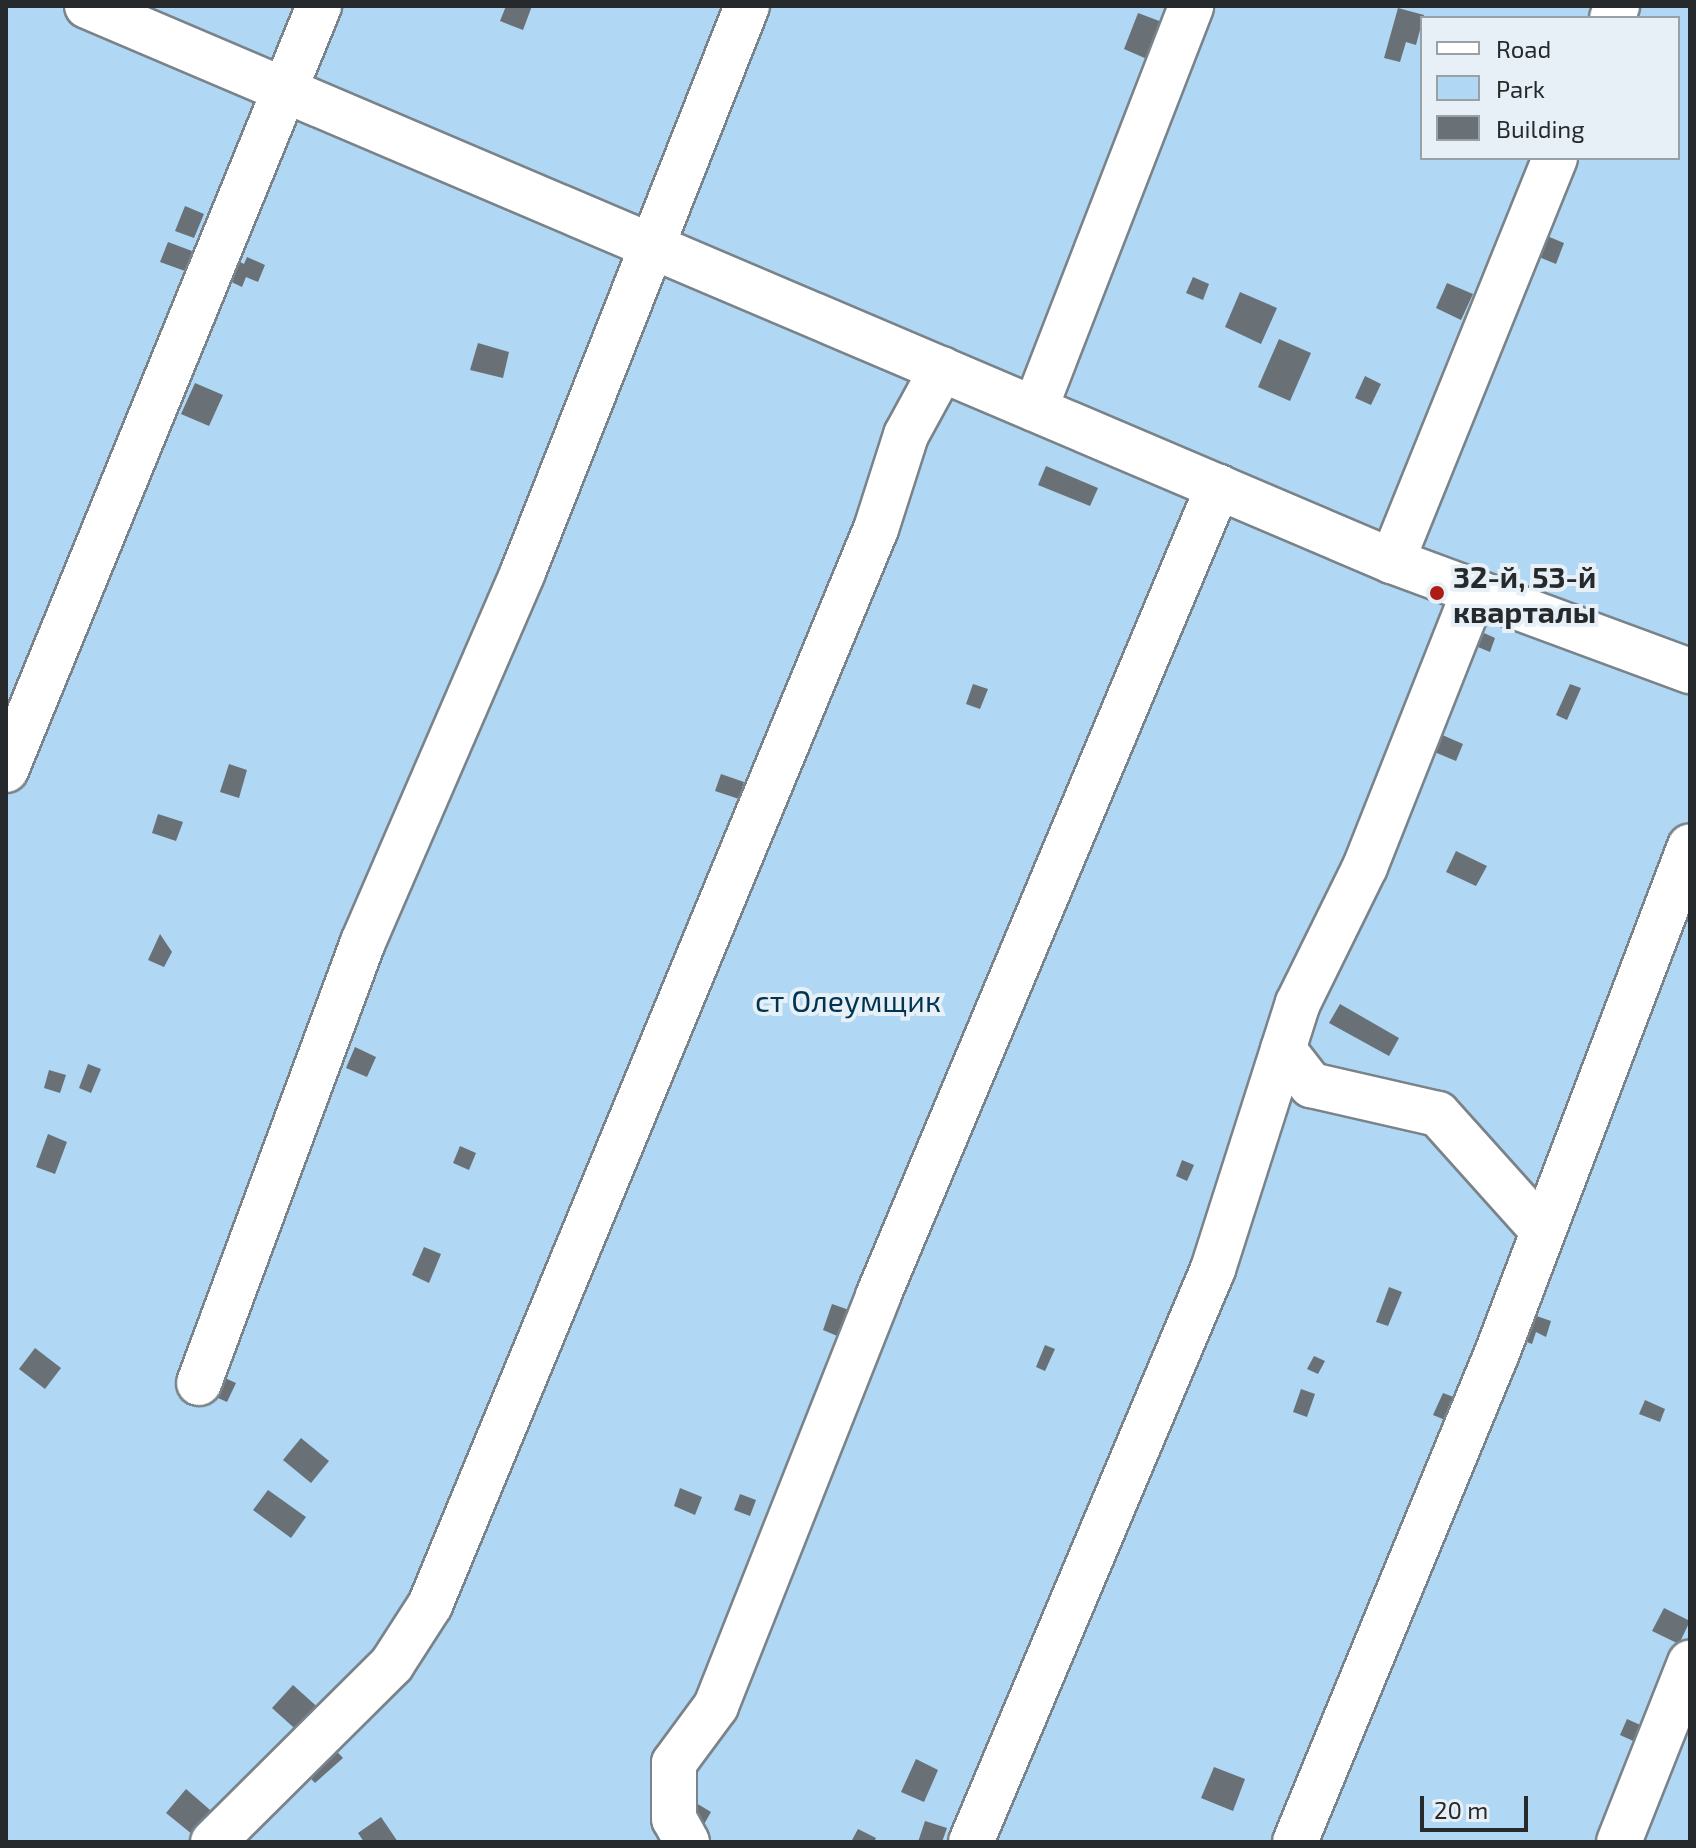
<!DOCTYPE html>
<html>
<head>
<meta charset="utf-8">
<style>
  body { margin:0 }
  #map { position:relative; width:1696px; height:1848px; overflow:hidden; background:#e6f0f6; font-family:"Exo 2",sans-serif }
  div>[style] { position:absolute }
  .green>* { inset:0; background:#b0d7f3 }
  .building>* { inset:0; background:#697177 }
  .roads { filter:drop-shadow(2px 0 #7a8389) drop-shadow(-2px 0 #7a8389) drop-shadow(0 2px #7a8389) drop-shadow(0 -2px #7a8389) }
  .minor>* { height:44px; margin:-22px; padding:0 22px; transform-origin:22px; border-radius:22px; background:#fff }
  .dots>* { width:22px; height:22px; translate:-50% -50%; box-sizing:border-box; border:4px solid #e6f0f6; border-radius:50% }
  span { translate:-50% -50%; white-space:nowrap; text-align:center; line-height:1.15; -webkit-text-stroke:8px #e6f0f6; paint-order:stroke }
  .poi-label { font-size:30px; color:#272a2d; font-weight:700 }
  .left { translate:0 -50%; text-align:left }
  .park-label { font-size:30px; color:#003450 }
  .frame { position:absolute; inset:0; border:8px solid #272a2d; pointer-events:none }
  .legend { position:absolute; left:1420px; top:16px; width:260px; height:144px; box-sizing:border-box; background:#e6f0f6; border:2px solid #9aa1a6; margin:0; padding:10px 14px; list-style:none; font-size:24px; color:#272a2d }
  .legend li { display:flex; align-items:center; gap:16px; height:40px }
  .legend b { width:40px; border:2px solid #9aa1a6 }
  .scale { position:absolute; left:1420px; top:1796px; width:108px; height:36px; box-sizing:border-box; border:4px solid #272a2d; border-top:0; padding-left:10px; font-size:24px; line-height:28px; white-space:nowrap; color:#272a2d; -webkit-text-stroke:6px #e6f0f6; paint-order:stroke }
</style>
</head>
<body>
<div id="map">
  <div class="green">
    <div style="clip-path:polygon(evenodd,6px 6px,1690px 6px,1690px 1842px,6px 1842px,6px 6px,1422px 18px,1678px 18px,1678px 158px,1422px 158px,1422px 18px)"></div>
  </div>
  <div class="building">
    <div style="clip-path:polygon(506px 6px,532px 6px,523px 30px,500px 21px)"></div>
    <div style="clip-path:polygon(1398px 8px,1424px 15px,1416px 45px,1406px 42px,1400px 62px,1384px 58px)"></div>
    <div style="clip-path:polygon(1138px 13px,1162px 22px,1147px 59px,1124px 49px)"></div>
    <div style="clip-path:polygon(185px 206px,204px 214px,194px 238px,175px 231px)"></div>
    <div style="clip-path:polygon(1547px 236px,1564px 243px,1556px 264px,1539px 257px)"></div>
    <div style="clip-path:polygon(168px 242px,192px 251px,185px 271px,160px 262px)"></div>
    <div style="clip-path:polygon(247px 257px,265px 265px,258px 282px,246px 277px,242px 287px,223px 278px,232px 258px,244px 264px)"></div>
    <div style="clip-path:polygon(1193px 277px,1209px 284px,1203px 300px,1186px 293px)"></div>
    <div style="clip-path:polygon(1447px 283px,1473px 294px,1461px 320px,1436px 308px)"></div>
    <div style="clip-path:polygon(1240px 292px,1277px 308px,1261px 344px,1225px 327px)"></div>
    <div style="clip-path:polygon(1279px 339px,1311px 353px,1290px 401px,1258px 387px)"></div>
    <div style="clip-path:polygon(478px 343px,509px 352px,503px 378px,470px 370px)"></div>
    <div style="clip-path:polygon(1365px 376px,1381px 384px,1371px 405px,1355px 398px)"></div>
    <div style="clip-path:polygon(195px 383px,223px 395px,209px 426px,181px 414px)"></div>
    <div style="clip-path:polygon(1046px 466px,1098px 488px,1090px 506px,1038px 485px)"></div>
    <div style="clip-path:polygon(1484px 633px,1495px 638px,1490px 652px,1478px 647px)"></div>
    <div style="clip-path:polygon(973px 684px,988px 689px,980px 709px,966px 704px)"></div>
    <div style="clip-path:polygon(1570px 684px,1581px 688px,1567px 720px,1556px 715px)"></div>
    <div style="clip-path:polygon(1440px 734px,1463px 744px,1456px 761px,1432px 751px)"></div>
    <div style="clip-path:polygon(229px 764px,247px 770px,239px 798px,220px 792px)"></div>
    <div style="clip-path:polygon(721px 774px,744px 782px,739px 799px,715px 791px)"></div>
    <div style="clip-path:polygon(158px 814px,183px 822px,176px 841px,152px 833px)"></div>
    <div style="clip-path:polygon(1456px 851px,1487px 866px,1476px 886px,1446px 872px)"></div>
    <div style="clip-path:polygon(160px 934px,172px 952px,164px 967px,148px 960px)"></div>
    <div style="clip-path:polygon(1340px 1004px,1399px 1038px,1389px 1056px,1329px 1023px)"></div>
    <div style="clip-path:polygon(355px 1047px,376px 1057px,367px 1077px,346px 1068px)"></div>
    <div style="clip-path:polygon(88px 1064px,101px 1069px,91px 1093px,79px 1088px)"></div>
    <div style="clip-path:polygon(49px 1070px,66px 1075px,60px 1093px,44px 1088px)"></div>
    <div style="clip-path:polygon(48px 1134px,67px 1142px,55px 1174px,36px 1167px)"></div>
    <div style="clip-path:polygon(460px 1146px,476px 1153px,469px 1170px,453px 1163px)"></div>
    <div style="clip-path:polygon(1182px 1160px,1194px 1165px,1187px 1181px,1176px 1176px)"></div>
    <div style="clip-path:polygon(424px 1247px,441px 1254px,429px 1283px,412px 1275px)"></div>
    <div style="clip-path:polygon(1389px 1287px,1402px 1292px,1388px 1326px,1376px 1322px)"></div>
    <div style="clip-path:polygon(832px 1304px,852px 1311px,842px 1338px,823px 1330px)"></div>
    <div style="clip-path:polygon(1525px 1312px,1551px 1321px,1546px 1337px,1536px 1332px,1532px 1344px,1516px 1338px)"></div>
    <div style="clip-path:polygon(1045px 1345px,1055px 1349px,1045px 1371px,1036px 1367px)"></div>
    <div style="clip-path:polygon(35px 1348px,61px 1368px,45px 1389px,19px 1369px)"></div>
    <div style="clip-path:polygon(1314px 1356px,1325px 1361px,1318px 1374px,1307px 1369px)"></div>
    <div style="clip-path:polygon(216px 1374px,236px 1383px,227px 1402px,207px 1393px)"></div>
    <div style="clip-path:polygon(1301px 1389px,1315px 1394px,1307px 1417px,1293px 1412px)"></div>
    <div style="clip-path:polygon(1443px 1393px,1459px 1399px,1450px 1422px,1433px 1415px)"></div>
    <div style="clip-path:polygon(1645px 1400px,1665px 1409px,1660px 1422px,1639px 1414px)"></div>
    <div style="clip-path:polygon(301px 1438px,329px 1461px,311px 1483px,283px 1460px)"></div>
    <div style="clip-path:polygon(680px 1488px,702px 1497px,695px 1515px,674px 1506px)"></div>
    <div style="clip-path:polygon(268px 1490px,306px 1517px,291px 1538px,253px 1510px)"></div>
    <div style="clip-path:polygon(740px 1494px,756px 1500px,750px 1516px,734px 1510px)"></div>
    <div style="clip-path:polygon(1664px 1608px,1690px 1621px,1679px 1644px,1652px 1631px)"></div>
    <div style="clip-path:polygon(293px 1685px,323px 1712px,302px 1735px,272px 1708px)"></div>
    <div style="clip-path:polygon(1627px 1719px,1647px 1728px,1640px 1744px,1620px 1735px)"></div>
    <div style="clip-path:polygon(328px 1742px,343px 1758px,315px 1783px,301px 1768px)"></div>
    <div style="clip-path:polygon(916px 1759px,938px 1770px,924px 1802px,901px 1792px)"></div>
    <div style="clip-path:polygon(1214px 1767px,1245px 1779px,1233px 1811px,1201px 1798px)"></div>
    <div style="clip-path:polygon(186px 1789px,217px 1816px,198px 1839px,166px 1813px)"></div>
    <div style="clip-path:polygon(696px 1803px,711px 1812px,703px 1826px,688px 1817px)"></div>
    <div style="clip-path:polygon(381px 1817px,398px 1842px,364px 1842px,358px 1833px)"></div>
    <div style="clip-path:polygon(925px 1821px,947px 1828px,942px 1842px,918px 1842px)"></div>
    <div style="clip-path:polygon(858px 1829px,876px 1838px,874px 1842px,851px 1842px)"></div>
  </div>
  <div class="roads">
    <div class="minor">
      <div style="left:87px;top:6px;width:1418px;rotate:23.04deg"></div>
      <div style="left:1612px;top:18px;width:13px;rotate:-67deg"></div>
      <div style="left:1555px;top:158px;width:435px;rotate:112deg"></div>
      <div style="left:1392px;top:561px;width:318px;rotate:20.3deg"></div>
      <div style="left:1035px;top:409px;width:432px;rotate:-68.8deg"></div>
      <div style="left:6px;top:770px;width:826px;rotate:-67.72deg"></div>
      <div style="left:1283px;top:1049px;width:46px;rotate:52.1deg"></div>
      <div style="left:1311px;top:1085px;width:130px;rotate:12.9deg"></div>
      <div style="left:1438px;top:1114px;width:156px;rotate:48.1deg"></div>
      <div style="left:199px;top:1383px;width:471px;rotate:-69.6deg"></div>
      <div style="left:363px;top:942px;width:403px;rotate:-66.6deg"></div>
      <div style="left:523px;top:572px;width:609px;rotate:-68.41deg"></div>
      <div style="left:213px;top:1842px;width:252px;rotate:-44.8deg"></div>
      <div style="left:392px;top:1664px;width:70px;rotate:-57.2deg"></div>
      <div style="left:430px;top:1605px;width:1165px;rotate:-67.49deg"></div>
      <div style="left:876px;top:529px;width:99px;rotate:-72.3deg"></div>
      <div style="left:906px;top:435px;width:75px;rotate:-61.4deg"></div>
      <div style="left:687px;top:1842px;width:26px;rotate:-119deg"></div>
      <div style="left:674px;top:1819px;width:56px;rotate:-90deg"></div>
      <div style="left:674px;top:1763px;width:71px;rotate:-53.6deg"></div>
      <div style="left:716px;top:1706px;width:441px;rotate:-68.4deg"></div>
      <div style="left:878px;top:1296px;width:878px;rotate:-67.2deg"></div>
      <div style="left:971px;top:1842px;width:622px;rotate:-67.1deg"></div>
      <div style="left:1213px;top:1269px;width:279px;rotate:-72.3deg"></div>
      <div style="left:1298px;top:1003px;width:152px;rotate:-63.8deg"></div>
      <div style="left:1365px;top:867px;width:296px;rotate:-68.4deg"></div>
      <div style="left:1295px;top:1842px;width:529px;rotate:-67.56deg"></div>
      <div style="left:1497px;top:1353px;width:542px;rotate:-69.16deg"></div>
      <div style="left:1619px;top:1842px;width:193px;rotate:-68.4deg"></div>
    </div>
  </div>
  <div class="dots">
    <div style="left:1437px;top:593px;background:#ac1c14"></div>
  </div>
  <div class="poi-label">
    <span class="left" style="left:1453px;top:593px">32-й, 53-й<br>кварталы</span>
  </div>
  <div class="park-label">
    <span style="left:848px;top:1000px">ст Олеумщик</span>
  </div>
  <div class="frame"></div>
  <ul class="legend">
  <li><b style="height:10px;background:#fff"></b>Road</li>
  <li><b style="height:22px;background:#b0d7f3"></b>Park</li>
  <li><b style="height:22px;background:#697177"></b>Building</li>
  </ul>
  <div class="scale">20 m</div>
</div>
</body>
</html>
